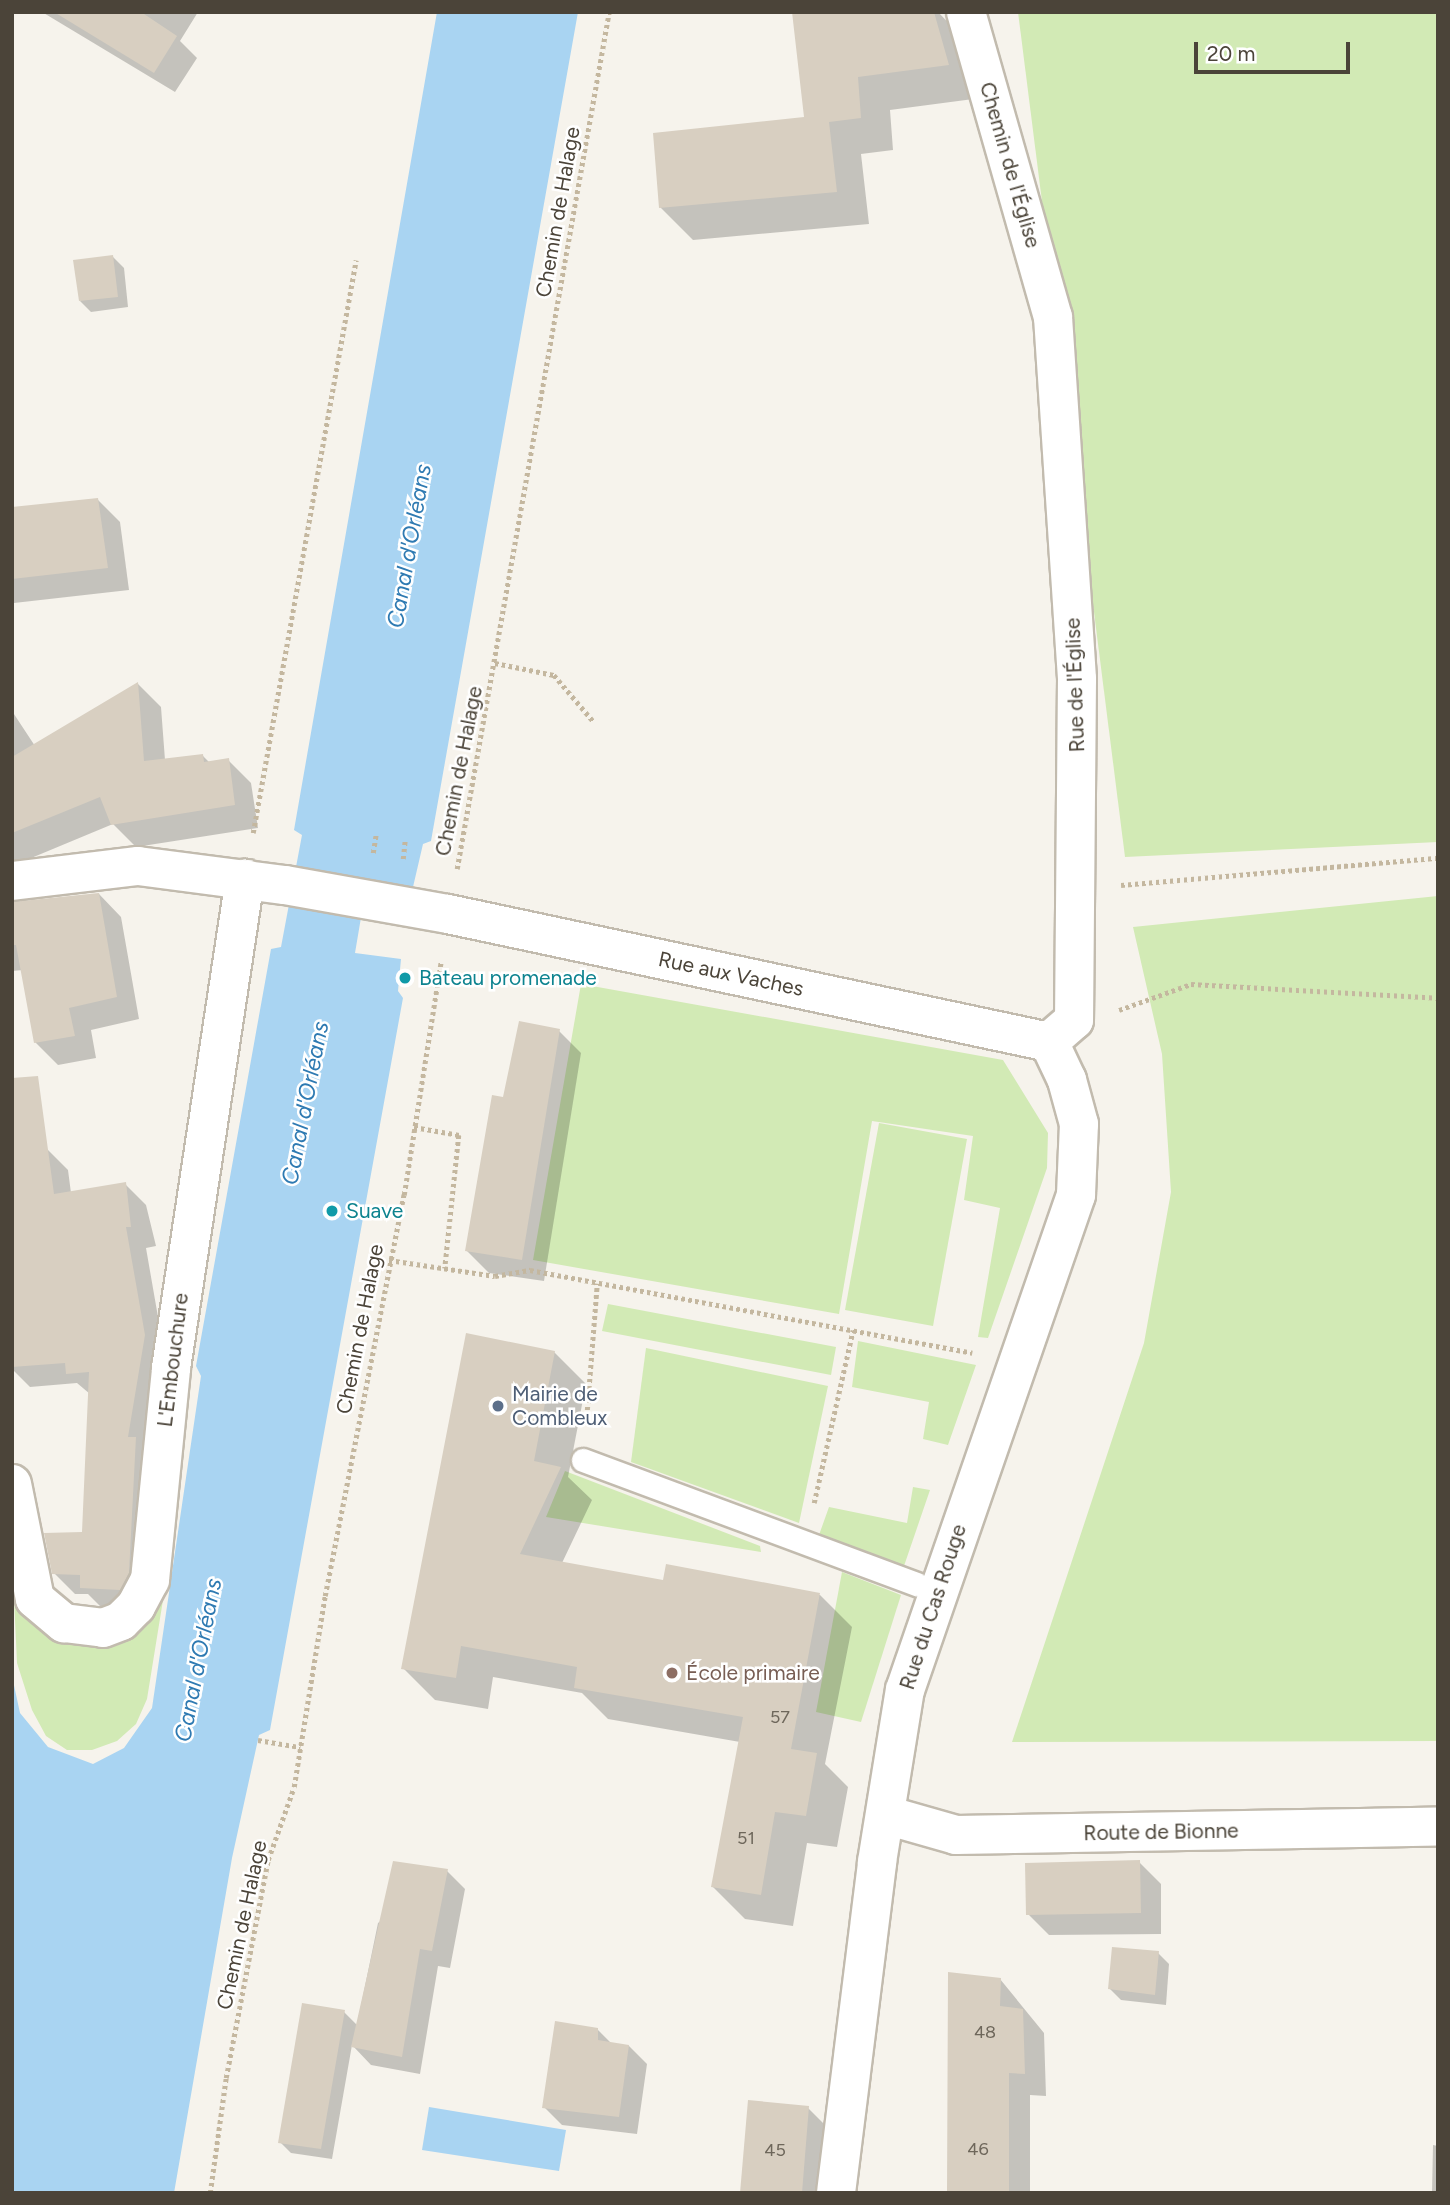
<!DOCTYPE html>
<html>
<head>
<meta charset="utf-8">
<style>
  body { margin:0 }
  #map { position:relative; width:1450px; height:2205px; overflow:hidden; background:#f6f3ec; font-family:Figtree,sans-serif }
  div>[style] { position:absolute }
  .green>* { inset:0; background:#d2eab5 }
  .water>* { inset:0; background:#a9d4f2 }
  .shadow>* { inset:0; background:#0003 }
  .building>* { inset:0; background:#d8cfc1 }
  .path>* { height:4.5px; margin-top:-2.25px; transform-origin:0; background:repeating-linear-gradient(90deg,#c4b79f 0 3.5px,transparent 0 7px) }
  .roads { filter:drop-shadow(2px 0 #c2bbae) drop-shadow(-2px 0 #c2bbae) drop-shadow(0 2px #c2bbae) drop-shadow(0 -2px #c2bbae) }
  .lane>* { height:23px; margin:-11.5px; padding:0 11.5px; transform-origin:11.5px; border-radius:11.5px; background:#fff }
  .street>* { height:38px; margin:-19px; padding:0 19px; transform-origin:19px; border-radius:19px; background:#fff }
  .dots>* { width:19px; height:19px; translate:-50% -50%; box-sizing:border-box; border:4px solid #fff; border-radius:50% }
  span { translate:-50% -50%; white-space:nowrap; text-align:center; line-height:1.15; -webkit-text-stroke:5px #fff; paint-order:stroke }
  .number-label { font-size:18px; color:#6e675b }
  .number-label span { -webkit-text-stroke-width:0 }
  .street-label { font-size:21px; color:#4b4439 }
  .culture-label { font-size:21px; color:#0d838f }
  .left { translate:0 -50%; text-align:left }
  .service-label { font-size:21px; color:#4e5e75 }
  .education-label { font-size:21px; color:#785e54 }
  .water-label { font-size:23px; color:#2e7ab2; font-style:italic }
  .frame { position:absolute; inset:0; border:14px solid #4b4439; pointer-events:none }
  .scale { position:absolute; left:1194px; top:42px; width:156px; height:32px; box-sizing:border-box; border:4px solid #4b4439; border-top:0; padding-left:9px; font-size:21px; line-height:24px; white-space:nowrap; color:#4b4439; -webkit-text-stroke:5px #fff; paint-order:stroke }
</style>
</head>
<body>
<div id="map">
  <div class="green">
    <div style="clip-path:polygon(1018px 12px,1438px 12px,1438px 842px,1125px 857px)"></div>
    <div style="clip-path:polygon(1438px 896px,1438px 1741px,1012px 1742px,1144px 1343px,1171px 1192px,1162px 1054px,1133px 927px)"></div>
    <div style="clip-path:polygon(581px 984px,1003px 1060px,1048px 1133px,1047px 1168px,988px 1338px,978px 1337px,1000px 1208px,964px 1200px,973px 1136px,872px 1121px,839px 1314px,533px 1260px)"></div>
    <div style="clip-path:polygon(879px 1123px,967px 1139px,933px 1326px,845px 1310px)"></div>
    <div style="clip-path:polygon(608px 1304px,836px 1347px,831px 1375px,602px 1331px)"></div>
    <div style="clip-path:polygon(858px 1341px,976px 1365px,948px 1445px,923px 1439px,929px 1402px,852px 1387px)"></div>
    <div style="clip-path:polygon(646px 1348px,828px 1386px,799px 1523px,631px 1462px)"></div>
    <div style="clip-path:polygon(565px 1471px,760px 1546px,761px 1552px,546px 1517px)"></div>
    <div style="clip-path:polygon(913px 1487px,930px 1490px,904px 1566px,819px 1535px,829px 1507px,907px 1523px)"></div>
    <div style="clip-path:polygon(842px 1572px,901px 1595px,861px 1722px,816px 1712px)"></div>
    <div style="clip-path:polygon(13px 1577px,40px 1622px,163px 1600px,147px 1699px,136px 1724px,117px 1741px,92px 1750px,67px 1750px,46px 1736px,32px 1710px,17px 1663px)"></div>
  </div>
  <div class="water">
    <div style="clip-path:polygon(437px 12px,578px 12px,431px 841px,423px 844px,413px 887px,367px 882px,355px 953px,401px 959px,398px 991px,403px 998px,270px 1730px,259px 1735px,232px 1858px,174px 2193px,12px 2193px,12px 1676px,20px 1713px,48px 1747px,93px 1764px,124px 1748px,152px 1708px,201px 1376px,196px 1366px,271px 949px,281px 947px,302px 835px,294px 830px)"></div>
    <div style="clip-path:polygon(429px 2107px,566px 2130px,559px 2171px,422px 2150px)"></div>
  </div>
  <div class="shadow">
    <div style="clip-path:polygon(42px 12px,198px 12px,180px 41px,197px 58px,175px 92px)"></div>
    <div style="clip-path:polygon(794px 12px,938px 12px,964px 39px,981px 98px,890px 110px,893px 150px,861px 154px,869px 224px,693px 240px,660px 207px,806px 119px)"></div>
    <div style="clip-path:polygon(113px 257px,124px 268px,128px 307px,91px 312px,80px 301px)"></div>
    <div style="clip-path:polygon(97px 499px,120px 522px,129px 590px,14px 603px,12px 508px)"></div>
    <div style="clip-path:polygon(138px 684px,161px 707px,165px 760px,203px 756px,210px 763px,228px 760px,251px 783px,258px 828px,136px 847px,113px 824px,12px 866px,12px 711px,35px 746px)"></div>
    <div style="clip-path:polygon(99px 894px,121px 917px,139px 1019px,91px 1030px,96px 1058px,58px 1065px,35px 1042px,23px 970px,12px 971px,12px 906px)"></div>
    <div style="clip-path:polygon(559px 1031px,581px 1053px,544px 1281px,489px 1273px,467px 1251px,504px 1099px)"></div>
    <div style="clip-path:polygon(47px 1149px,68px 1170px,71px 1193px,125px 1184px,146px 1205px,156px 1246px,146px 1248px,165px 1357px,149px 1595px,102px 1608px,88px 1594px,75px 1594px,54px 1573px,84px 1534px,90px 1394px,77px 1383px,30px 1387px,12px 1369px,12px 1154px)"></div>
    <div style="clip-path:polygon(554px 1352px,586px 1384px,568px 1477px,592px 1500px,562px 1563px,665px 1582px,820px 1595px,852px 1627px,825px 1764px,848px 1787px,837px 1847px,807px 1843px,793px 1926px,745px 1919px,713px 1887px,740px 1742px,608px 1719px,582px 1693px,493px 1677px,488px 1709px,435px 1700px,403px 1668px)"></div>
    <div style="clip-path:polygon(1139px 1862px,1161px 1884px,1161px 1934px,1049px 1935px,1028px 1914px)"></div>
    <div style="clip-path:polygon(447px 1871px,465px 1889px,450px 1968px,438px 1966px,420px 2074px,371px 2065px,352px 2045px,332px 2159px,291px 2153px,280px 2142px,344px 2012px,357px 2025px,378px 1923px)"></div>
    <div style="clip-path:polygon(1158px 1953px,1169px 1964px,1166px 2005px,1121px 2000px,1110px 1989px)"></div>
    <div style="clip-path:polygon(1000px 1979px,1044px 2033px,1046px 2096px,1030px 2095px,1030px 2193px,948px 2193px)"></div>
    <div style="clip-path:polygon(598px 2030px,612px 2044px,629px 2046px,647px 2064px,637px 2134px,562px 2125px,544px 2107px)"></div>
    <div style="clip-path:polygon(808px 2108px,829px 2129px,824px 2193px,742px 2193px)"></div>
    <div style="clip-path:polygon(1433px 2145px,1438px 2146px,1438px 2193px,1432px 2193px)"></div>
  </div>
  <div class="building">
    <div style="clip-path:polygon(54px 12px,141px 12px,177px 36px,154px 73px)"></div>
    <div style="clip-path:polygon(792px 12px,934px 12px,949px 65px,858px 77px,861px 118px,829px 122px,837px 192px,659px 208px,653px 133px,804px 117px)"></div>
    <div style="clip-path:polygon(113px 255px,118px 297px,79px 301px,73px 260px)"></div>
    <div style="clip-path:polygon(98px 498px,108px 568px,12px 579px,12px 507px)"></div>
    <div style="clip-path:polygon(138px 682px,144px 761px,203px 754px,204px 762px,229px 758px,235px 805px,111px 825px,100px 797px,12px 833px,12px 757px)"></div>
    <div style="clip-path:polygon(99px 893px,117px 997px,69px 1008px,75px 1036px,34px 1043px,16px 945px,12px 945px,12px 902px)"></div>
    <div style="clip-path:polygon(519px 1021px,560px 1029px,522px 1260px,465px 1251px,492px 1095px,503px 1097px)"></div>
    <div style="clip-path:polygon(38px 1076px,54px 1194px,126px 1182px,131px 1227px,126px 1227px,145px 1335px,128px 1437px,136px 1437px,129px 1573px,120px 1590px,80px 1588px,80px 1575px,52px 1574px,44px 1533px,82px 1532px,89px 1372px,66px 1374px,65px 1363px,12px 1367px,12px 1078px)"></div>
    <div style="clip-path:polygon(466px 1333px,555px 1351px,534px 1461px,561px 1467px,520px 1554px,663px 1580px,666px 1564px,820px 1593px,791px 1749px,817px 1753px,806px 1816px,775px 1812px,761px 1895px,711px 1887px,743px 1717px,574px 1688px,577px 1667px,461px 1646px,456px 1678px,401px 1669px)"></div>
    <div style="clip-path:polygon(1140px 1860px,1141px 1913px,1026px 1915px,1025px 1863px)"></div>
    <div style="clip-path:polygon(393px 1861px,448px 1869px,432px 1951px,420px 1949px,402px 2057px,351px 2047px)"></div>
    <div style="clip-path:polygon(1112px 1947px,1159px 1951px,1155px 1995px,1108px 1989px)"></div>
    <div style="clip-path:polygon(948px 1972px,1001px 1978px,1000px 2006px,1023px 2009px,1025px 2074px,1009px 2073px,1009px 2193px,947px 2193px)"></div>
    <div style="clip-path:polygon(302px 2003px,345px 2010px,321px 2149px,278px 2143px)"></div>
    <div style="clip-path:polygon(555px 2021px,598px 2028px,598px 2040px,629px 2045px,619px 2117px,542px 2108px)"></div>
    <div style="clip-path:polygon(748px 2100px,809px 2106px,802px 2193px,740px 2193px)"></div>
  </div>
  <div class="path">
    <div style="left:495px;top:663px;width:60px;rotate:11.5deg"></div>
    <div style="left:554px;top:675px;width:62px;rotate:49.6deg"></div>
    <div style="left:253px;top:833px;width:582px;rotate:-79.81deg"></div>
    <div style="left:373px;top:853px;width:19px;rotate:-81deg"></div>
    <div style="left:403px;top:859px;width:20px;rotate:-84deg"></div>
    <div style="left:457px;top:869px;width:870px;rotate:-79.94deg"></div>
    <div style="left:1121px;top:885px;width:318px;rotate:-4.9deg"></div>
    <div style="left:1119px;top:1010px;width:77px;rotate:-19.9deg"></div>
    <div style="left:1191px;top:984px;width:247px;rotate:3.2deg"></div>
    <div style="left:414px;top:1127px;width:46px;rotate:10.1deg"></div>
    <div style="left:459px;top:1135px;width:134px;rotate:96deg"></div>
    <div style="left:389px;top:1260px;width:107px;rotate:8.6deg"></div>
    <div style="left:495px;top:1276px;width:36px;rotate:-10deg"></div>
    <div style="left:530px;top:1270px;width:450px;rotate:10.6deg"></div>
    <div style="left:586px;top:1424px;width:141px;rotate:-85.5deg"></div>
    <div style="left:814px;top:1503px;width:177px;rotate:-77.3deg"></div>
    <div style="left:258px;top:1740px;width:43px;rotate:9.5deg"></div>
    <div style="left:210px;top:2193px;width:116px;rotate:-82.1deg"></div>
    <div style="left:226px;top:2078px;width:222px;rotate:-79.1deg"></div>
    <div style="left:268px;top:1860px;width:77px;rotate:-70.4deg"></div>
    <div style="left:294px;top:1787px;width:193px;rotate:-80.8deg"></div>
    <div style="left:325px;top:1596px;width:409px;rotate:-78.9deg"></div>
    <div style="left:404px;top:1195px;width:237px;rotate:-81deg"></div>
  </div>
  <div class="roads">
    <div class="lane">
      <div style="left:583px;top:1460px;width:356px;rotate:20.4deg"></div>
    </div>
    <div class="street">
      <div style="left:966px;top:12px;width:317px;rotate:74.1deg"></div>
      <div style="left:1053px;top:317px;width:363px;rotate:86.2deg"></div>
      <div style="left:1077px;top:679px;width:341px;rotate:90.5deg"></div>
      <div style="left:1074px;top:1020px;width:33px;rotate:139deg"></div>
      <div style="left:12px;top:881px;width:127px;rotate:-6.8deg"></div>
      <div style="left:138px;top:866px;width:148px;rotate:7.4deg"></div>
      <div style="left:285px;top:885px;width:166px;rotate:10.1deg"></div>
      <div style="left:448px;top:914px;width:614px;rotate:12.02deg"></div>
      <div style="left:12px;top:1484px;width:117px;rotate:78.7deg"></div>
      <div style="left:35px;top:1599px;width:38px;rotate:40deg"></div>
      <div style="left:64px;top:1623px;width:39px;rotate:7deg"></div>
      <div style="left:103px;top:1628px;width:19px;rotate:-21deg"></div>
      <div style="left:121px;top:1621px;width:21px;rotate:-45deg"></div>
      <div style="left:136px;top:1606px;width:30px;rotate:-62deg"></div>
      <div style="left:150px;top:1580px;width:213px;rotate:-84.3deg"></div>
      <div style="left:171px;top:1368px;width:495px;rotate:-81.4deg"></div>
      <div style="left:886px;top:1815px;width:73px;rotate:15.9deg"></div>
      <div style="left:956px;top:1835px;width:482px;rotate:-1deg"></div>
      <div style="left:836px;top:2193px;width:334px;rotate:-82.9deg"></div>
      <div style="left:877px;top:1862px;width:174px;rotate:-80.8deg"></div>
      <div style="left:905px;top:1690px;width:524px;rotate:-70.94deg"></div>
      <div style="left:1076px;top:1195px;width:71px;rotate:-87.6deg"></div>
      <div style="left:1079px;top:1124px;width:46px;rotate:-105.3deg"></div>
      <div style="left:1067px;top:1080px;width:42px;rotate:-115.3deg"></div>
    </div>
  </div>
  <div class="dots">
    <div style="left:405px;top:978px;background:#0f9aa8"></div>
    <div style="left:332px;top:1211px;background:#0f9aa8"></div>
    <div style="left:498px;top:1406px;background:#5c6f8a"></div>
    <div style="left:672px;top:1673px;background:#8d6e63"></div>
  </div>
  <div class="number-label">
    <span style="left:780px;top:1717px">57</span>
    <span style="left:746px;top:1838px">51</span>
    <span style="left:985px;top:2032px">48</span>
    <span style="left:978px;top:2149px">46</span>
    <span style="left:775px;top:2150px">45</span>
  </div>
  <div class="street-label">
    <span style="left:1010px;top:165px;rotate:74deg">Chemin de l'Église</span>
    <span style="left:558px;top:212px;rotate:-80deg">Chemin de Halage</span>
    <span style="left:1075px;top:685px;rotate:-92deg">Rue de l'Église</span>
    <span style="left:459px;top:771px;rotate:-79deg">Chemin de Halage</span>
    <span style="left:731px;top:974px;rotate:12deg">Rue aux Vaches</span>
    <span style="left:360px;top:1329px;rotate:-79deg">Chemin de Halage</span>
    <span style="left:173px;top:1360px;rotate:-83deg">L'Embouchure</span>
    <span style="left:933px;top:1607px;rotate:-72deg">Rue du Cas Rouge</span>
    <span style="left:1161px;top:1832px;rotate:-1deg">Route de Bionne</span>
    <span style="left:242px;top:1925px;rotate:-78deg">Chemin de Halage</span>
  </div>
  <div class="culture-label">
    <span class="left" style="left:419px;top:978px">Bateau promenade</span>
    <span class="left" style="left:346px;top:1211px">Suave</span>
  </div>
  <div class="service-label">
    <span class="left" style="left:512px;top:1406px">Mairie de<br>Combleux</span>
  </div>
  <div class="education-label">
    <span class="left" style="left:686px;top:1673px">École primaire</span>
  </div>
  <div class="water-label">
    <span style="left:409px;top:546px;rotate:-80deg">Canal d'Orléans</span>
    <span style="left:305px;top:1103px;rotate:-79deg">Canal d'Orléans</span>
    <span style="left:198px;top:1660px;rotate:-79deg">Canal d'Orléans</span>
  </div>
  <div class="frame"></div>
  <div class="scale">20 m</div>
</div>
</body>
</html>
